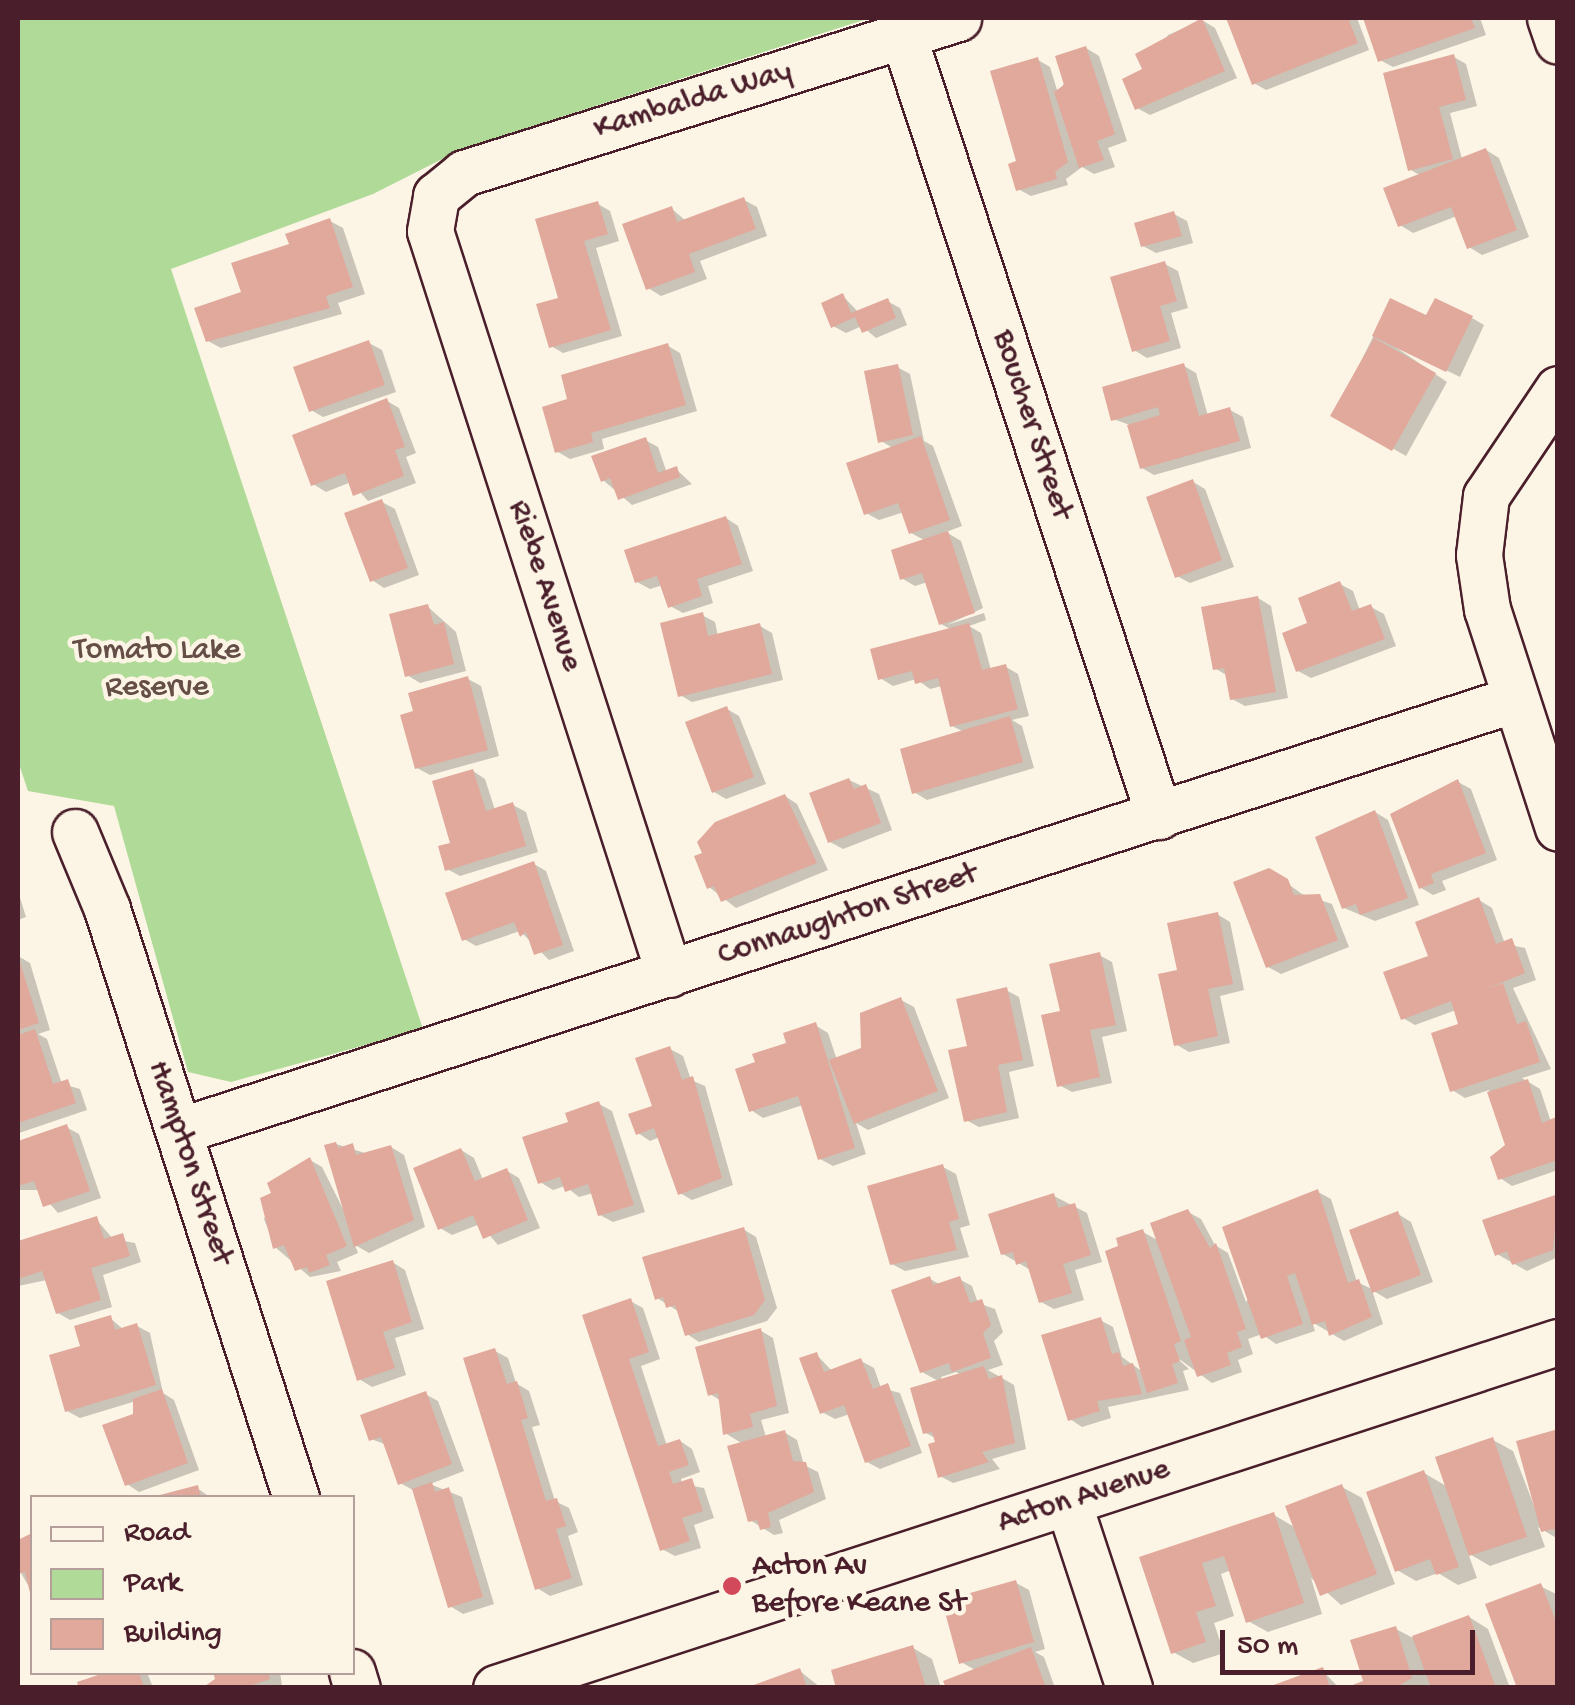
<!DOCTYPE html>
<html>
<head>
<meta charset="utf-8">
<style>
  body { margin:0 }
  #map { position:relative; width:1575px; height:1705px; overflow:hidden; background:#fcf5e5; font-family:"Gochi Hand",sans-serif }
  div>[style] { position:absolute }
  .green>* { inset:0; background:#b0da97 }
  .shadow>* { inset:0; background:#0003 }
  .building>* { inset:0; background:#e1a89c }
  .roads { filter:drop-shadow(2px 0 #4a1f2b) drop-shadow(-2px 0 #4a1f2b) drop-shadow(0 2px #4a1f2b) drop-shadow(0 -2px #4a1f2b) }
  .minor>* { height:45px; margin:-22.5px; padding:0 22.5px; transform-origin:22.5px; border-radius:22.5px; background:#fcf5e5 }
  .dots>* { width:28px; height:28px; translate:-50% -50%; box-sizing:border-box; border:5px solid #fcf5e5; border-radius:50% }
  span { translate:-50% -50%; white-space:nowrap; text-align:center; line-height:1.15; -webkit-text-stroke:9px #fcf5e5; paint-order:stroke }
  .street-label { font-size:32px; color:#4a1f2b }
  .park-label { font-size:32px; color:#644e46 }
  .poi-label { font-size:32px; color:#4a1f2b }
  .left { translate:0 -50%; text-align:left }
  .frame { position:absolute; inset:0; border:20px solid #4a1f2b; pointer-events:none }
  .legend { position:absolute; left:30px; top:1495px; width:325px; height:180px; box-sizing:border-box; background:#fcf5e5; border:2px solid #b59f9b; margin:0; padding:12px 18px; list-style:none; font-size:30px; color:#4a1f2b }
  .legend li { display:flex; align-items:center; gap:20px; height:50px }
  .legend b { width:50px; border:2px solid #b59f9b }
  .scale { position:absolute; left:1220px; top:1630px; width:255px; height:45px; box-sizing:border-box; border:5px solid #4a1f2b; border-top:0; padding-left:12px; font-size:30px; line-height:35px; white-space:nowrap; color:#4a1f2b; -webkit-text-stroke:8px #fcf5e5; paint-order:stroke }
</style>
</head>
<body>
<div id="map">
  <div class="green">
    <div style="clip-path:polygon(18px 18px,870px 18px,464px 148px,373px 194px,171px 269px,423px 1029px,231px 1082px,188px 1072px,114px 806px,28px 791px,18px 761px)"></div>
  </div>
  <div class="shadow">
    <div style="clip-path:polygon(1228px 18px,1357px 18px,1369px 50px,1266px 90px,1254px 83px)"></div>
    <div style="clip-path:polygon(1366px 18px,1480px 18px,1486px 35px,1393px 67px,1380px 60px)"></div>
    <div style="clip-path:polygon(1202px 20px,1215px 28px,1237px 78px,1150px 115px,1137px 108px,1145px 70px,1168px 35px)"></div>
    <div style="clip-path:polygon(1086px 48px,1099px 56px,1127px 141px,1108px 148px,1115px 167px,1094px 174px,1082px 167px,1066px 179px,1068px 185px,1031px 196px,1018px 189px,1019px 163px,1038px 60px,1050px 67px,1058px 93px)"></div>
    <div style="clip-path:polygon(1454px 57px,1466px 64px,1477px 106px,1450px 113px,1462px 159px,1486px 150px,1499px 158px,1529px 237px,1482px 255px,1469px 247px,1457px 216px,1413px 233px,1400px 225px,1421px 176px,1411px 170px)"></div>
    <div style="clip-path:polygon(744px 200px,757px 207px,767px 236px,700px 261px,707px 279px,661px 296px,648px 288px,672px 209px,686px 221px)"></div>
    <div style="clip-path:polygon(598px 204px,610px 211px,619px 241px,596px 248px,622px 336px,563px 353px,551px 346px,561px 299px)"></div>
    <div style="clip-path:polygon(1174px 214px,1187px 221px,1193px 243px,1156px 253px,1143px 246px)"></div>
    <div style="clip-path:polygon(330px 221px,343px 228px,365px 294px,338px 303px,342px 314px,221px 348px,208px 341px,292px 245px)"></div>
    <div style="clip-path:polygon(1165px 264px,1178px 271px,1188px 308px,1171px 313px,1181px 348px,1147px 358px,1134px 350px)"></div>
    <div style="clip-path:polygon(843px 296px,859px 313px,887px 301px,900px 308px,907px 325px,876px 338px,862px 326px,846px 333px,833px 326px)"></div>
    <div style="clip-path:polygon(1391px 301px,1427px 319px,1472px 318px,1484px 325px,1460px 377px,1388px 342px,1447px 382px,1406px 456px,1334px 415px)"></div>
    <div style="clip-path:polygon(369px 343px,382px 350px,396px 392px,323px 417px,311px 410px)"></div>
    <div style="clip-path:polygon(668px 346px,680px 353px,697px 411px,602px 439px,604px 449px,570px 459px,558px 452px,570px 400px)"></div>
    <div style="clip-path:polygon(1184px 366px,1196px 373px,1208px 416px,1230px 410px,1243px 417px,1251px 448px,1154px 475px,1142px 468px,1130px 425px,1113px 419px)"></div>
    <div style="clip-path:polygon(897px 367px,910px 374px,924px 441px,933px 446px,962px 526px,946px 532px,961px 541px,983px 608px,947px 625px,984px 613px,986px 620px,969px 626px,981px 633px,991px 670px,1006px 667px,1018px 674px,1029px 716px,1012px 720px,1022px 726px,1034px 768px,927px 800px,914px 792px,964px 732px,952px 726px,942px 686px,930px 689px,916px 679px,893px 686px,880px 678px,952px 630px,941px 624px,928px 582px,915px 586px,903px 579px,926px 541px,911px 533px,904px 512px,879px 520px,866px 513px,893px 448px,881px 441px)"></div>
    <div style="clip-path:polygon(387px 401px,399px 408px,416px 453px,406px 457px,416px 483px,368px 501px,351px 482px,326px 492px,313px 484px)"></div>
    <div style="clip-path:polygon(645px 440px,658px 447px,667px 473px,676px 469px,692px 484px,632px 505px,603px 480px)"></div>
    <div style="clip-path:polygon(1193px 482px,1205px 489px,1234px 567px,1190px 583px,1177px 576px)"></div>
    <div style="clip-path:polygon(382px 502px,395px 509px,419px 575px,384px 588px,372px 580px)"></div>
    <div style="clip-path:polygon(726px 518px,738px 526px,753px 571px,708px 586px,713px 603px,683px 613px,670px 606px,663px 585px,650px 589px,637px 582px)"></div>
    <div style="clip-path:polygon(1340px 584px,1353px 591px,1360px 611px,1371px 607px,1384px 614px,1396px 646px,1311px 678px,1298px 671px,1311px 625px)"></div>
    <div style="clip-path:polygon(1258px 598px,1271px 606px,1288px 698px,1245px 706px,1232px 699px,1228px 676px,1216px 669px)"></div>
    <div style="clip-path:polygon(428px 607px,456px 632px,466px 671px,420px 683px,407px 675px)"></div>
    <div style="clip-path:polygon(702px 615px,715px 622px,718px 636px,760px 626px,772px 633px,783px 680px,692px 702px,680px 695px)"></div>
    <div style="clip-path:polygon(468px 679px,481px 686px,499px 756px,430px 775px,417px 768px,416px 713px)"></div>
    <div style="clip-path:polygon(727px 709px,739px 716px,766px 784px,726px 799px,714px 792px)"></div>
    <div style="clip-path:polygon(473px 771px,485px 779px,495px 810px,513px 805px,526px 812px,538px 852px,460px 876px,447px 869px)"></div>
    <div style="clip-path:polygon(849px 780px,879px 794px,892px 830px,843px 849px,830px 842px)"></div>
    <div style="clip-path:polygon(1458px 782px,1471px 789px,1497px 860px,1442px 881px,1446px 890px,1433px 895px,1421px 888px)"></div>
    <div style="clip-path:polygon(785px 796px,797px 804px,828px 870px,736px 908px,709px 887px)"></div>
    <div style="clip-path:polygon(1375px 812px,1388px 820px,1419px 905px,1375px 921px,1344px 908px)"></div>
    <div style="clip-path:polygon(534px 864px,546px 871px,574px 951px,549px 960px,520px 931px,476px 946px,464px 939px)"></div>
    <div style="clip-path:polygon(1269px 870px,1302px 894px,1332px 904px,1349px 947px,1281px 974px,1268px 967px)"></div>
    <div style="clip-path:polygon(18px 891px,26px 917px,18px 920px)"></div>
    <div style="clip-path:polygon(1479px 900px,1492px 908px,1505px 944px,1525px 948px,1536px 980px,1513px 988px,1551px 1069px,1522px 1078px,1540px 1089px,1551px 1122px,1558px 1121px,1558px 1170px,1512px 1186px,1500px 1178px,1508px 1146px,1489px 1090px,1465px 1098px,1452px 1090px,1461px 1026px,1456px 1010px,1415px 1025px,1403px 1018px,1431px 957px)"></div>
    <div style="clip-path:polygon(1217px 914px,1230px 922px,1244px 990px,1220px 996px,1230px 1043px,1189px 1052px,1177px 1045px,1180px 972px)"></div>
    <div style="clip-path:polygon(1099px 955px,1112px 962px,1127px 1031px,1102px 1037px,1112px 1083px,1072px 1092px,1059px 1085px,1063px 1013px)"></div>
    <div style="clip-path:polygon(18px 956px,30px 963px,50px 1030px,38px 1034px,47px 1039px,62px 1084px,80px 1089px,87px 1110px,19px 1133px)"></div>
    <div style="clip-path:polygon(1006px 990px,1019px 997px,1034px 1066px,1009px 1072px,1019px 1118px,979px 1127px,966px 1120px,970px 1048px)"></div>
    <div style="clip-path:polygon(901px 1000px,914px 1007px,949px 1098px,868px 1130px,856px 1123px,866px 1154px,833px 1166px,820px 1159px,803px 1105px,763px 1118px,751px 1110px,758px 1064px,815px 1025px,828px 1033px,837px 1060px,863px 1049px)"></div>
    <div style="clip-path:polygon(670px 1049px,683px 1056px,691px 1080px,705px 1086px,733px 1185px,692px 1200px,680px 1193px,660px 1137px,650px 1141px,638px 1133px,655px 1107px)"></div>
    <div style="clip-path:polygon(599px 1104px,612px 1111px,645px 1212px,613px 1222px,600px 1215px,593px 1193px,579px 1197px,565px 1186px,553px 1190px,540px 1182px,571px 1123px)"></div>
    <div style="clip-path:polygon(66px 1127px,79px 1134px,101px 1198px,58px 1213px,38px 1190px,18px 1190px,18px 1144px)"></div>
    <div style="clip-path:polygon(336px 1144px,365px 1153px,391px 1147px,404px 1155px,425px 1227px,369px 1253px,355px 1245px,358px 1253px,337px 1262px,341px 1271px,310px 1277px,275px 1247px,264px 1219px,275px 1194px,310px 1160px,322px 1167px,350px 1223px)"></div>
    <div style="clip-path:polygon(461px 1150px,474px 1158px,483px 1180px,507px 1171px,519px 1178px,540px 1228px,498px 1245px,480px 1224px,452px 1235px,440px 1228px)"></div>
    <div style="clip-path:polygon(943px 1167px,956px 1174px,970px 1225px,960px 1228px,969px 1257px,905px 1271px,892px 1264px)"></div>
    <div style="clip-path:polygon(1318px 1192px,1331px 1199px,1357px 1282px,1374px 1290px,1398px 1214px,1411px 1222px,1433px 1282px,1387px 1299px,1372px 1290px,1383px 1324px,1344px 1341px,1312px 1322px,1315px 1331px,1276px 1344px,1262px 1334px,1248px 1339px,1253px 1354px,1238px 1360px,1242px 1372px,1212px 1383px,1171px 1353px,1189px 1369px,1183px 1371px,1189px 1390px,1108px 1407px,1111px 1418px,1082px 1427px,1070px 1419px,1100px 1320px,1113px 1327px,1122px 1357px,1143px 1372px,1143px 1232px,1159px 1241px,1188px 1212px,1201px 1219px,1215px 1245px,1228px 1253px,1246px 1302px)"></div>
    <div style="clip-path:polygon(1054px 1196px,1087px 1213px,1102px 1262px,1075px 1270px,1084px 1300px,1054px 1309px,1041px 1302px,1032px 1271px,1003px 1254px)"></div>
    <div style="clip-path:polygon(1558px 1196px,1558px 1257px,1527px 1271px,1497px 1254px)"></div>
    <div style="clip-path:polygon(96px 1219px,113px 1239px,135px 1243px,141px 1262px,103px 1275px,112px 1307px,70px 1320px,58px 1313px,47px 1280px,18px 1286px,18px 1244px)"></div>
    <div style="clip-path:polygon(743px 1229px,756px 1237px,777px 1308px,767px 1321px,699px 1342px,687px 1334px,681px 1313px,657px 1298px)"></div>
    <div style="clip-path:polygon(392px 1262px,405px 1270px,424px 1329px,395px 1338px,406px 1375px,372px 1387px,359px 1379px)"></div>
    <div style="clip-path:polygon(evenodd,930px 1279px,941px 1285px,959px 1279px,972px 1286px,978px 1303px,995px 1309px,1003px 1332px,994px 1341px,1003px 1365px,988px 1370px,1014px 1385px,1026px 1449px,992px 1459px,1000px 1469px,953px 1483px,940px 1476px,937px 1439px,926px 1433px,940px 1382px,922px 1372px,930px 1279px,956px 1372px,962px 1375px,942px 1381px,941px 1377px,956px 1372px)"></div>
    <div style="clip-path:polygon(630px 1301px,643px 1308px,660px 1359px,641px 1366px,667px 1446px,680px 1441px,692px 1449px,700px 1472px,681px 1479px,682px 1484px,704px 1488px,714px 1518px,694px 1525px,701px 1548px,675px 1556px,662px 1549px,585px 1317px)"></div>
    <div style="clip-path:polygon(110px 1318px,124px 1330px,137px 1326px,150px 1333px,163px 1393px,174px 1400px,199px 1470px,139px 1492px,127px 1484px,136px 1401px,80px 1418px,67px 1411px,83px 1347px)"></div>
    <div style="clip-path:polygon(761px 1331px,773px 1338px,789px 1413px,761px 1420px,766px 1437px,784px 1432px,797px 1440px,804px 1465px,818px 1472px,826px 1499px,779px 1520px,783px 1533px,774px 1535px,750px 1520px,743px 1444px,725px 1433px,721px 1401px,710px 1394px)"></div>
    <div style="clip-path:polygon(495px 1351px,508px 1358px,516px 1383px,529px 1391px,540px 1425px,532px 1427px,555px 1501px,569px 1508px,578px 1532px,568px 1536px,583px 1585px,550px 1596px,537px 1588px)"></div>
    <div style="clip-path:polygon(816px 1354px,833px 1372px,861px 1361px,874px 1368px,881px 1388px,900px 1393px,922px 1453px,880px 1469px,867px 1462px,850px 1414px,835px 1419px,822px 1412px)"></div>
    <div style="clip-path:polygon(425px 1394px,438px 1401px,464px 1471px,430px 1484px,462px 1497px,494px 1604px,463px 1614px,450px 1606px,413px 1490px,400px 1483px,387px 1445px,371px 1439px)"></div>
    <div style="clip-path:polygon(1558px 1432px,1558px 1539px,1538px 1527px,1545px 1547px,1490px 1566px,1468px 1553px,1477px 1578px,1458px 1585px,1438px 1573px,1416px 1581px,1397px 1570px,1424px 1473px,1448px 1487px,1493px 1440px,1513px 1451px,1541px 1524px)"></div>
    <div style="clip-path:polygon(1342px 1487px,1362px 1498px,1395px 1584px,1341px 1605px,1311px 1578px,1322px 1614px,1268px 1632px,1248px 1621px,1231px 1570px,1221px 1574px,1234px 1616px,1214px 1623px,1224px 1653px,1193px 1663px,1173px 1652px,1143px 1559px,1274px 1515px,1296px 1528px)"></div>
    <div style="clip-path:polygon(197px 1488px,211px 1498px,162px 1498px)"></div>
    <div style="clip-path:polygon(32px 1540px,32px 1592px,18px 1568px,18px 1543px)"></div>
    <div style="clip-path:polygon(1016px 1583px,1029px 1590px,1045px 1649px,1035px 1652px,1044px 1657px,1055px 1688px,949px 1688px,977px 1671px,961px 1662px)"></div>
    <div style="clip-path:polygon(1540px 1586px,1558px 1595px,1558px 1688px)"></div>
    <div style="clip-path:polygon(1469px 1617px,1488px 1629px,1510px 1688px,1350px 1688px,1366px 1683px,1396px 1629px,1413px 1638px)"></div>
    <div style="clip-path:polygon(913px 1648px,932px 1659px,941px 1688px,839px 1688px)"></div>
    <div style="clip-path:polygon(1322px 1670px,1339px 1688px,1274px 1688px)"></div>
    <div style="clip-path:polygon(800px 1671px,821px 1688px,754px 1688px)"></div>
    <div style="clip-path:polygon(116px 1672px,147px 1672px,153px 1688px,82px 1688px)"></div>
    <div style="clip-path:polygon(212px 1672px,280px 1672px,282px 1686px,205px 1688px,218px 1681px)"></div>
  </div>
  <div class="building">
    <div style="clip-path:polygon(1202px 18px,1225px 71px,1135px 110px,1122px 79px,1142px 69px,1135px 54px)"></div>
    <div style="clip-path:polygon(1226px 18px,1348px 18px,1358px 43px,1252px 85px)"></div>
    <div style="clip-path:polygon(1363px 18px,1471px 18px,1475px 28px,1378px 62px)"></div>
    <div style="clip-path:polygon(1086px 46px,1115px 134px,1097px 141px,1104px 160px,1079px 168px,1054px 92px,1064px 85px,1055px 56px)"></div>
    <div style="clip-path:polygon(1454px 54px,1466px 100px,1439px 107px,1453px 159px,1408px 171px,1383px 73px)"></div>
    <div style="clip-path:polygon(1038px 57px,1068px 162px,1055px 172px,1057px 179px,1016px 191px,1008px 164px,1016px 161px,990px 71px)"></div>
    <div style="clip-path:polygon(1486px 148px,1517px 230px,1467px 249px,1451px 207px,1398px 227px,1383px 188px)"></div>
    <div style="clip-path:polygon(744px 197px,756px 229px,689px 254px,695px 272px,646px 290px,622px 224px,672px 206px,677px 222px)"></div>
    <div style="clip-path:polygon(598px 201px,608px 234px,584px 241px,611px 330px,549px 348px,536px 304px,558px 298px,535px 219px)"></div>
    <div style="clip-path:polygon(1174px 211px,1182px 236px,1141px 247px,1134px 223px)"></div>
    <div style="clip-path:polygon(330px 218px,353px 287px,326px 296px,330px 308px,206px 342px,194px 308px,241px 292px,231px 263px,289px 244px,285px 234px)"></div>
    <div style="clip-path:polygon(1165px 261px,1177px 301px,1160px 306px,1170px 341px,1132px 352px,1110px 277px)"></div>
    <div style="clip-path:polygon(843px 293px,851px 313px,888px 298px,896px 318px,862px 333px,855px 317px,831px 328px,821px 303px)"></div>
    <div style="clip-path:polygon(1390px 298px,1426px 315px,1435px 298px,1473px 316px,1446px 372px,1372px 336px)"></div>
    <div style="clip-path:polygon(1374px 338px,1436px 373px,1392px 451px,1330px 416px)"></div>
    <div style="clip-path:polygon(369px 340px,385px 385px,309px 412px,293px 367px)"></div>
    <div style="clip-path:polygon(668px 343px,686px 405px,591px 433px,593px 442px,555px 453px,542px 407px,567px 399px,561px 375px)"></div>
    <div style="clip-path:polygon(1184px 363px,1199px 416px,1230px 407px,1240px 441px,1140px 469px,1127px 425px,1160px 415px,1158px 407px,1111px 421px,1102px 387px)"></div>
    <div style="clip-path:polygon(898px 364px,913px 435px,878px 443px,864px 371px)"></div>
    <div style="clip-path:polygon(387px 398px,405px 447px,395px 450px,404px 476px,353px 496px,345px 473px,311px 486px,292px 435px)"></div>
    <div style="clip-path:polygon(921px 436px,950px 520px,909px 534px,898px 503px,864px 515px,846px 463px)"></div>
    <div style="clip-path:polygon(646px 437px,658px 473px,677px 466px,680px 477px,618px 500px,610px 478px,601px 482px,591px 456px)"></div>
    <div style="clip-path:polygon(1193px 479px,1222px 560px,1175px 578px,1146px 497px)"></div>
    <div style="clip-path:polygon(382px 499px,408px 568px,370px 582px,344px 513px)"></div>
    <div style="clip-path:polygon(726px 516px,742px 564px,697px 579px,702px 596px,668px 608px,657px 576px,635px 583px,624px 550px)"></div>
    <div style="clip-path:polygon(948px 531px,975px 613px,939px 625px,922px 573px,900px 580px,891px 550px)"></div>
    <div style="clip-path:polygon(1340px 581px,1352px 611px,1371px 604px,1385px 639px,1296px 672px,1282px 633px,1307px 623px,1298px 598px)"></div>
    <div style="clip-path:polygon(1258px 596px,1276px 692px,1230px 700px,1224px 668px,1213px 670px,1201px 607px)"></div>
    <div style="clip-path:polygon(428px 604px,434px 625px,444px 622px,454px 664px,405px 677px,389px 614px)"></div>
    <div style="clip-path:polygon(703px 612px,708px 636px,760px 623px,772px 674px,678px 697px,660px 623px)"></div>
    <div style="clip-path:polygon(969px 623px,982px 670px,1006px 664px,1018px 709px,950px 727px,938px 678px,915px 684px,912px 671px,878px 680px,870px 649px)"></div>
    <div style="clip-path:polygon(468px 676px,488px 750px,415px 769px,400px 715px,413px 711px,408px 693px)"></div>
    <div style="clip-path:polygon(727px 706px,754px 777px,712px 793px,685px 722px)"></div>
    <div style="clip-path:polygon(1010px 716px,1023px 762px,912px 794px,900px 749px)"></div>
    <div style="clip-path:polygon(473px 769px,486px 811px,513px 802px,526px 846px,445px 871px,438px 846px,450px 843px,432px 781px)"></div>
    <div style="clip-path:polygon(849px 778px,854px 789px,866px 784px,881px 823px,828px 843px,809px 793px)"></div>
    <div style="clip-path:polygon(1458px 779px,1486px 853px,1431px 874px,1434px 883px,1419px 889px,1390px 814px)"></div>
    <div style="clip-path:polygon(785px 794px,817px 863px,721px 902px,714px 886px,707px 889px,694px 856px,702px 853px,697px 842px,715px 822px)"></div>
    <div style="clip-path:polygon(1375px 810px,1408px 898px,1360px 915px,1356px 904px,1342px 909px,1315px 837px)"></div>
    <div style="clip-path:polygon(534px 861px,563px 945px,534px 955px,526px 932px,520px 937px,514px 922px,462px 941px,445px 893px)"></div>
    <div style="clip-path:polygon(1269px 868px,1288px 879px,1294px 895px,1320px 894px,1338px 940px,1266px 968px,1233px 882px)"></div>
    <div style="clip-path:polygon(1479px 897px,1496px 944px,1512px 938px,1525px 973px,1483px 990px,1503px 983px,1517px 1024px,1526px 1021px,1540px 1062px,1450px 1092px,1431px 1033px,1458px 1024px,1451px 1001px,1401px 1020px,1383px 972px,1428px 956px,1415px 922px)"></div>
    <div style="clip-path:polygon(1218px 912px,1233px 984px,1208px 989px,1218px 1036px,1174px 1046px,1158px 974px,1177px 970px,1167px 923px)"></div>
    <div style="clip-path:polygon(1100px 952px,1116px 1025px,1090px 1030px,1100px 1077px,1057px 1087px,1041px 1015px,1060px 1011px,1049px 964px)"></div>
    <div style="clip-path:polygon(18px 956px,39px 1023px,18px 1030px)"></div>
    <div style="clip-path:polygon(1007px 987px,1023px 1060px,998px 1065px,1007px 1112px,964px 1122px,948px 1050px,967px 1046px,956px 999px)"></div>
    <div style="clip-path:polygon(901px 997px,938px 1091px,854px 1124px,829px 1060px,861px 1048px,860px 1013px)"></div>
    <div style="clip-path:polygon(816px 1022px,855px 1148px,818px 1160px,798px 1096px,749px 1112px,735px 1069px,755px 1062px,752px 1054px,786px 1043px,783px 1033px)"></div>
    <div style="clip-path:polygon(35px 1029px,53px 1084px,68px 1079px,76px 1103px,18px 1123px,18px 1035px)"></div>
    <div style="clip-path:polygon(670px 1046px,682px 1080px,693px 1076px,722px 1178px,678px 1195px,654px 1128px,636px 1135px,628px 1114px,652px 1106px,635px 1058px)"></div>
    <div style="clip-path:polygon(1528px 1079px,1542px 1123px,1556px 1117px,1558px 1160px,1498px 1180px,1490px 1157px,1505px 1145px,1487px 1092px)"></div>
    <div style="clip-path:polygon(599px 1101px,634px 1205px,598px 1216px,588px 1184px,565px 1192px,560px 1177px,538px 1184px,522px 1137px,568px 1122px,565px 1113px)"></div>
    <div style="clip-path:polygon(67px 1124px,90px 1191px,43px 1207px,34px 1181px,18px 1186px,18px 1141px)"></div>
    <div style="clip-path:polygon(336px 1142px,338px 1148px,353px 1143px,356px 1155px,391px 1145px,414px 1220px,354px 1247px,324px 1145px)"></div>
    <div style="clip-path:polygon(461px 1148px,475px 1181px,507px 1168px,528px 1220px,483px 1239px,473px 1215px,438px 1230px,413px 1168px)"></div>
    <div style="clip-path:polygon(310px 1157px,347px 1246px,326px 1255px,330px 1265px,309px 1273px,307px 1267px,295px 1271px,284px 1245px,273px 1249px,260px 1198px,271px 1193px,267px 1183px)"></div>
    <div style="clip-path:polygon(943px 1164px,959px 1219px,949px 1222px,957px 1250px,890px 1265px,867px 1186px)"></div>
    <div style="clip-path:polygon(1318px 1189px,1348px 1283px,1359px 1279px,1372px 1317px,1329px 1336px,1325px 1321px,1312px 1325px,1295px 1273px,1287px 1276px,1303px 1324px,1261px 1339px,1222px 1227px)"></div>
    <div style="clip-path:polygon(1054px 1193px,1058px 1208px,1075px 1203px,1091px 1255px,1063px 1264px,1072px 1293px,1039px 1303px,1026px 1261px,1016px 1265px,1013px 1252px,1001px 1255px,988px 1214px)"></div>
    <div style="clip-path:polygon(1558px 1194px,1553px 1250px,1512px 1265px,1507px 1251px,1495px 1256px,1482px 1220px)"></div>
    <div style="clip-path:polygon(1188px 1209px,1210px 1248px,1216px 1243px,1246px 1329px,1237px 1332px,1242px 1347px,1227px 1353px,1231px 1365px,1197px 1377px,1184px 1340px,1191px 1337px,1150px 1223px)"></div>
    <div style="clip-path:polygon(1398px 1211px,1421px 1275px,1372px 1293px,1349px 1230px)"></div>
    <div style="clip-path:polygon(97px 1216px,104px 1239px,123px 1233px,130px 1256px,91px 1268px,101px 1300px,56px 1314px,42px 1271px,18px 1279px,18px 1241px)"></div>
    <div style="clip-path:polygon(744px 1227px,765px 1300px,754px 1315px,685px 1336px,675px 1305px,666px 1308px,663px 1297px,655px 1300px,642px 1257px)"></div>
    <div style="clip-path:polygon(1143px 1229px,1181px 1341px,1174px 1344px,1180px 1361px,1172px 1364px,1178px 1383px,1147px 1393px,1105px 1251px,1118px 1246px,1116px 1238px)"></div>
    <div style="clip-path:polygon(393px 1260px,412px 1322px,383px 1332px,395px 1368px,357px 1381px,326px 1281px)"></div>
    <div style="clip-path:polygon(930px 1276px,933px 1285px,960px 1276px,970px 1303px,982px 1299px,991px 1325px,983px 1333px,991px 1358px,952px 1372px,949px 1363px,920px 1373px,891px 1290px)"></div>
    <div style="clip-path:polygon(631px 1298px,649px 1352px,629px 1359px,658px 1446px,680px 1439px,689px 1465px,669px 1472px,673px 1484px,692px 1478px,703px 1511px,682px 1518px,690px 1541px,660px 1551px,582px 1315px)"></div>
    <div style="clip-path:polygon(111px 1315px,115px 1330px,137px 1323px,156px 1385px,65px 1412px,49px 1355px,80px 1346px,74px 1326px)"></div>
    <div style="clip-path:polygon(1101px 1317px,1112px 1354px,1119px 1352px,1123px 1366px,1133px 1363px,1142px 1394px,1097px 1401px,1100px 1411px,1068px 1421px,1041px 1335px)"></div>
    <div style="clip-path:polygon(761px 1328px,777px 1406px,750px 1414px,753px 1427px,723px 1435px,718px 1393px,708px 1396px,695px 1347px)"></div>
    <div style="clip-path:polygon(495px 1348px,507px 1384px,517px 1381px,528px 1418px,521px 1420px,546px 1501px,557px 1498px,566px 1526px,556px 1529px,572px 1578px,535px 1590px,463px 1358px)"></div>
    <div style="clip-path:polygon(817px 1352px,824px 1372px,861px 1358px,873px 1389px,888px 1383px,911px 1446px,865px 1463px,844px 1405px,820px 1414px,799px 1358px)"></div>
    <div style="clip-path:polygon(984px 1366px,989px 1379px,1002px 1375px,1015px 1443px,982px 1452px,989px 1462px,938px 1478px,928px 1444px,935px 1442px,932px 1432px,923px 1434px,910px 1388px)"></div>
    <div style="clip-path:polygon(162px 1389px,188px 1463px,125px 1486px,102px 1425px,133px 1414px,133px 1399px)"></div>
    <div style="clip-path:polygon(426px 1391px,452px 1464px,398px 1485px,381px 1437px,369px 1441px,360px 1415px)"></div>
    <div style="clip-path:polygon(1558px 1429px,1558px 1528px,1541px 1532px,1516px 1441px)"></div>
    <div style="clip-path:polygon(785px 1430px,793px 1461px,806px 1462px,814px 1492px,768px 1513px,771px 1527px,760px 1530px,757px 1520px,748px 1522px,727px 1446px)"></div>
    <div style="clip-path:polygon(1493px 1437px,1527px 1537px,1469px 1556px,1435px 1457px)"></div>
    <div style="clip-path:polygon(1424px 1470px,1459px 1567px,1436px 1575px,1430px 1559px,1395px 1572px,1366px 1492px)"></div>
    <div style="clip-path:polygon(432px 1482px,435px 1492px,449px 1487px,483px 1597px,448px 1608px,412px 1489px)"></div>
    <div style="clip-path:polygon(1342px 1484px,1377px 1574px,1320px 1596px,1285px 1506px)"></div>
    <div style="clip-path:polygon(198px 1485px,201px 1498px,157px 1498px,156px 1496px)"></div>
    <div style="clip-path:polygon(1274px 1512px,1304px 1603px,1246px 1623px,1224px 1556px,1202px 1563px,1216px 1606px,1196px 1612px,1206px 1642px,1171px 1654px,1139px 1557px)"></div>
    <div style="clip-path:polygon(32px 1533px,32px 1597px,31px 1597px,25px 1572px,18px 1574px,18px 1540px)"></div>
    <div style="clip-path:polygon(1016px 1580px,1034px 1642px,959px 1664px,942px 1601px)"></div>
    <div style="clip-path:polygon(1541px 1583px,1558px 1627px,1558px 1688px,1517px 1688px,1485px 1604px)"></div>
    <div style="clip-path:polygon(1469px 1615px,1496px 1688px,1431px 1688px,1412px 1636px)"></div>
    <div style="clip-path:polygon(1396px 1626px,1412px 1678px,1395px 1688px,1345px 1688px,1363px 1681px,1350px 1640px)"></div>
    <div style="clip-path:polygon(913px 1645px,926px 1688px,836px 1688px,831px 1670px)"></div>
    <div style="clip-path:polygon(1031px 1647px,1046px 1688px,946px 1688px,943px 1681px)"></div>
    <div style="clip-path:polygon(1323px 1667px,1330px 1688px,1268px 1688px,1268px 1687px)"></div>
    <div style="clip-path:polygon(800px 1668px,807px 1688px,748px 1688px,748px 1687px)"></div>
    <div style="clip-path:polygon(107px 1672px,139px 1672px,144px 1688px,79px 1688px,77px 1682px)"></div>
    <div style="clip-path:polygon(213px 1672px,268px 1672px,270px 1679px,244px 1688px,202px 1688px,215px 1679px)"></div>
  </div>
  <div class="roads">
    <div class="minor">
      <div style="left:1550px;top:18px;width:24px;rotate:71deg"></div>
      <div style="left:903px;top:35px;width:822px;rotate:71.85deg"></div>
      <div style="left:1558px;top:389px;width:129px;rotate:123.9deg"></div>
      <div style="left:1486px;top:496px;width:59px;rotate:96.8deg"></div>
      <div style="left:1479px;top:555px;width:55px;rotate:81.6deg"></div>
      <div style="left:1487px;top:609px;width:230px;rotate:72deg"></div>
      <div style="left:75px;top:832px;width:83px;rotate:67.4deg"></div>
      <div style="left:107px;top:909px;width:619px;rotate:72.21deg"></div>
      <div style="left:669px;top:974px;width:780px;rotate:-107.83deg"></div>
      <div style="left:430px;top:231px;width:36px;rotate:-80deg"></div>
      <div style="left:436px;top:196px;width:36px;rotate:-39deg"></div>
      <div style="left:464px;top:173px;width:518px;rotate:-17.42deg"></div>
      <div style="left:179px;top:1131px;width:1404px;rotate:-17.92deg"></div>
      <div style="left:1068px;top:1502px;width:196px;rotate:71.8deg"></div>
      <div style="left:352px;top:1672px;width:17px;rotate:73deg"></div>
      <div style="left:496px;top:1688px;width:1117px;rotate:-18.05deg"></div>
    </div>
  </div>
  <div class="dots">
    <div style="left:732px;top:1586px;background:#d1495b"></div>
  </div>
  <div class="street-label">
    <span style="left:693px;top:101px;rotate:-17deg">Kambalda Way</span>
    <span style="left:1031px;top:425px;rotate:72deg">Boucher Street</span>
    <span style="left:544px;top:586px;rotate:72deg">Riebe Avenue</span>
    <span style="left:848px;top:916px;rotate:-18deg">Connaughton Street</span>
    <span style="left:189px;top:1163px;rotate:72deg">Hampton Street</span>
    <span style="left:1084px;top:1497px;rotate:-18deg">Acton Avenue</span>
  </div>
  <div class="park-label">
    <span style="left:157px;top:670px">Tomato Lake<br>Reserve</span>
  </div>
  <div class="poi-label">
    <span class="left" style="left:752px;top:1586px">Acton Av<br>Before Keane St</span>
  </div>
  <div class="frame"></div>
  <ul class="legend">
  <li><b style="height:12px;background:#fcf5e5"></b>Road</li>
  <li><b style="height:28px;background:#b0da97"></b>Park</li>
  <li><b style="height:28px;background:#e1a89c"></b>Building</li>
  </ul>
  <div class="scale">50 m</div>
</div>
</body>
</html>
